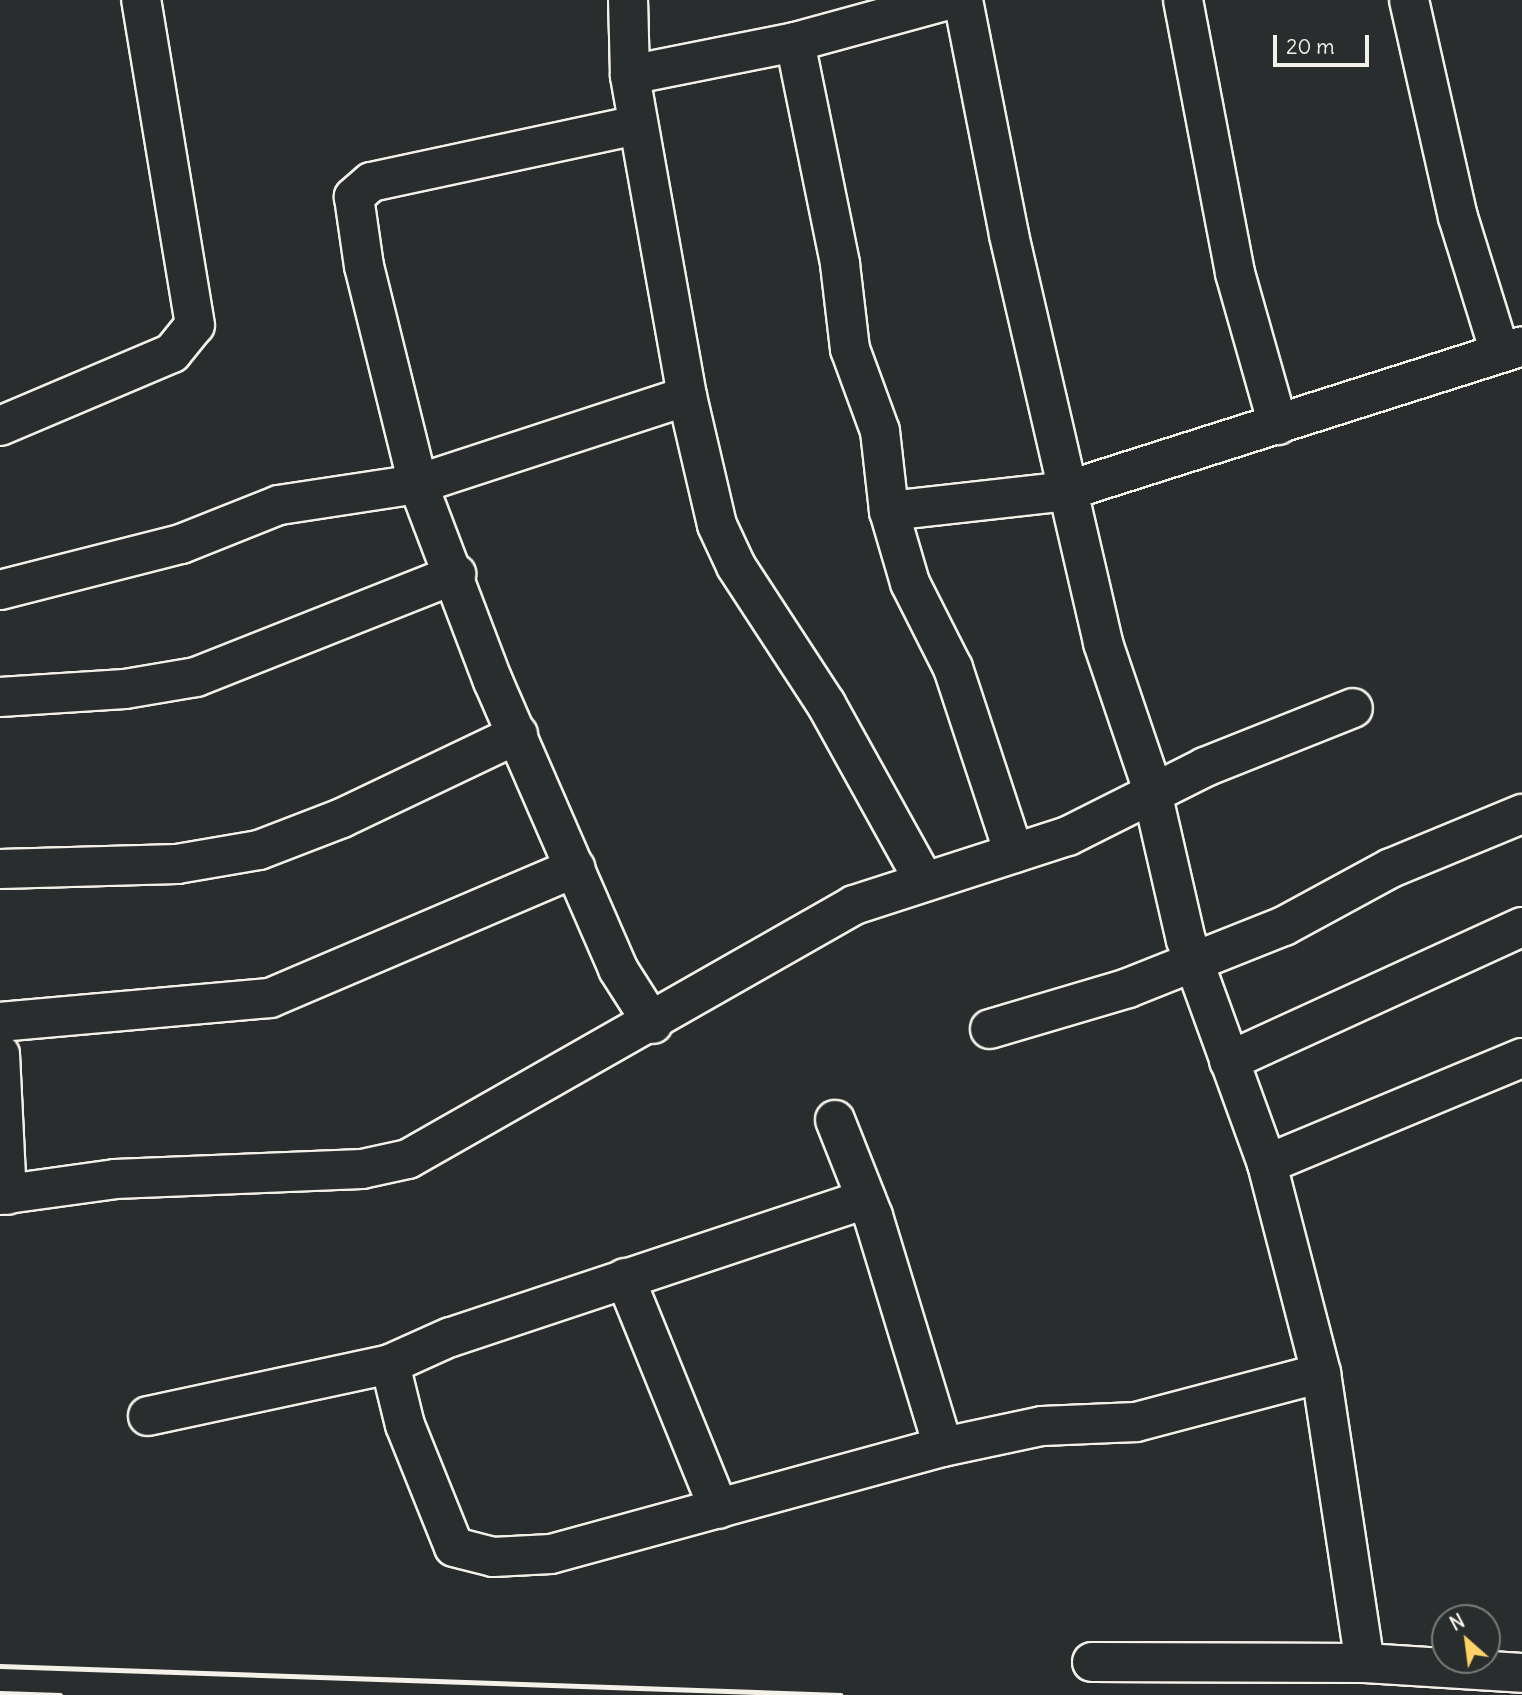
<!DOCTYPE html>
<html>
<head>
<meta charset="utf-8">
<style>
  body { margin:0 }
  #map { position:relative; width:1522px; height:1695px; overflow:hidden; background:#2a2d2e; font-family:Delius,sans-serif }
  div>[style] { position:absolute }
  .roads { filter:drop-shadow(2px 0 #f4f1e8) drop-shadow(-2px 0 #f4f1e8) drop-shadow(0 2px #f4f1e8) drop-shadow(0 -2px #f4f1e8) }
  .minor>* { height:38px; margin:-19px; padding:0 19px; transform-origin:19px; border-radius:19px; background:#2a2d2e }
  .rail>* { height:5px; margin:-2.5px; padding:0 2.5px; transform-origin:2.5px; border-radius:2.5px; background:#f4f1e8 }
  span { translate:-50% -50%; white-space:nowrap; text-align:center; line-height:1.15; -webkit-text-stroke:5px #2a2d2e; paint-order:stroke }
  .north { position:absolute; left:1431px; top:1604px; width:70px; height:70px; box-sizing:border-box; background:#2a2d2e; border:2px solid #7b7b78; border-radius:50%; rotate:332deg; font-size:19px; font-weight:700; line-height:28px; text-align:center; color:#f4f1e8 }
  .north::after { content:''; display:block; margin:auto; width:24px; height:32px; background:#ffd166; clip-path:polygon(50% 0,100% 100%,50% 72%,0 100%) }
  .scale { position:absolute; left:1273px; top:35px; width:96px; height:32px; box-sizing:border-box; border:4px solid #f4f1e8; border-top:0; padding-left:9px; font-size:21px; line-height:24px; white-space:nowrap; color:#f4f1e8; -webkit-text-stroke:5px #2a2d2e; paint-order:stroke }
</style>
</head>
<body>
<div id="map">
  <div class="roads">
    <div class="minor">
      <div style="left:963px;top:0;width:239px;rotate:78.9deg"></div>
      <div style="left:1009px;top:235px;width:419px;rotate:77deg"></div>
      <div style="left:1103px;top:643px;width:144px;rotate:71.3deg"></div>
      <div style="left:1149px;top:779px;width:165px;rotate:77.1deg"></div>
      <div style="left:1186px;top:940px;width:238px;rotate:70.1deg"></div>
      <div style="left:1267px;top:1164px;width:216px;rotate:75.5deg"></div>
      <div style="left:1321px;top:1373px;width:293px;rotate:81.4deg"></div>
      <div style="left:1365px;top:1663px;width:157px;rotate:3.6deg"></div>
      <div style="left:1183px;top:0;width:278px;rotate:79.2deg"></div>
      <div style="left:1235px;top:273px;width:158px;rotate:74.2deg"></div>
      <div style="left:1409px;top:0;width:222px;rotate:77.3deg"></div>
      <div style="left:1458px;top:217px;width:142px;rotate:72.8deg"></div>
      <div style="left:795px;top:42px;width:227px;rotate:78.5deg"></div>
      <div style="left:840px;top:264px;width:86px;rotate:83.3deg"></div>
      <div style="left:850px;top:349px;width:87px;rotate:69.9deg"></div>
      <div style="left:880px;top:431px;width:81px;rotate:83.6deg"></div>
      <div style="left:889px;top:511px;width:75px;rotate:73.7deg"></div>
      <div style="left:910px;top:583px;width:95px;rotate:63.2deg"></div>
      <div style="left:953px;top:668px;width:195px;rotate:71.8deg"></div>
      <div style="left:630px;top:75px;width:168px;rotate:-11.3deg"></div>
      <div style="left:795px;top:42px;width:160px;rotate:-15.3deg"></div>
      <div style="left:637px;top:125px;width:272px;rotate:167.9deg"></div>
      <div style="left:371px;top:182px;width:23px;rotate:139deg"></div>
      <div style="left:354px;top:197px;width:70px;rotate:81.8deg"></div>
      <div style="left:364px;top:266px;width:225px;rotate:76.1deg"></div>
      <div style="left:418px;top:484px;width:211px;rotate:69.2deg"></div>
      <div style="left:493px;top:681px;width:314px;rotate:66.5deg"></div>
      <div style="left:618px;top:969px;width:65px;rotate:57.5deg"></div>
      <div style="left:687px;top:396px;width:132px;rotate:76.9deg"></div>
      <div style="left:717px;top:525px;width:45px;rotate:65.1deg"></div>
      <div style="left:736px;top:566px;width:165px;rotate:56.9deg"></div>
      <div style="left:826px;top:704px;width:202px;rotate:61deg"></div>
      <div style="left:0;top:426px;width:187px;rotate:-23deg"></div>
      <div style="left:172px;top:353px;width:36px;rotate:-51deg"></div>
      <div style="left:195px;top:325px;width:329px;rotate:-99.4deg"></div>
      <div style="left:889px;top:511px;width:178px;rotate:-6.4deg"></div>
      <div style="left:1066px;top:491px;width:478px;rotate:-17.6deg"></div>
      <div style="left:0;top:590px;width:187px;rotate:-14.3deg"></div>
      <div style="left:181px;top:544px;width:105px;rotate:-21.7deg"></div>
      <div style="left:279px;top:505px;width:141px;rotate:-8.6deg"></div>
      <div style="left:418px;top:484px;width:283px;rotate:-18.1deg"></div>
      <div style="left:687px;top:396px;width:326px;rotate:-100.1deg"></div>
      <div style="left:630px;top:75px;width:75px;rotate:-91.5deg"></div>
      <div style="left:0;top:697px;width:125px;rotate:-3.7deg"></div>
      <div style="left:125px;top:689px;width:72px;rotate:-9.6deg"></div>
      <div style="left:196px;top:677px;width:280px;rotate:-21.6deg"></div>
      <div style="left:0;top:869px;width:177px;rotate:-1.6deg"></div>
      <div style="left:177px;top:864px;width:83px;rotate:-9.7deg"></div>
      <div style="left:259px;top:850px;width:89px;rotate:-21.1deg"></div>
      <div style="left:342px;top:818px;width:195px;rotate:-25.5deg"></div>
      <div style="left:0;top:1022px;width:271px;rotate:-5.1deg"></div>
      <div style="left:270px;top:998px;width:332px;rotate:-23.1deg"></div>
      <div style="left:990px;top:1029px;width:144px;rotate:-16.5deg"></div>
      <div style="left:1128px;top:988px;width:168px;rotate:-21.7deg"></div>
      <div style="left:1284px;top:926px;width:122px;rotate:-28.5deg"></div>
      <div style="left:1391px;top:868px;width:142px;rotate:-22.4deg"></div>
      <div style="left:0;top:1054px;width:141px;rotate:87.2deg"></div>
      <div style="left:1229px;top:1061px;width:322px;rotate:-24.6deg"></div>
      <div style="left:835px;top:1120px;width:103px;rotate:68.4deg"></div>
      <div style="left:873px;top:1216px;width:241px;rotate:73.1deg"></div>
      <div style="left:1267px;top:1164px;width:276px;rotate:-22.6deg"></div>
      <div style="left:0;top:1195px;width:116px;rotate:-7.9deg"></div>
      <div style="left:115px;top:1179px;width:247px;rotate:-2.3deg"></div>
      <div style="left:362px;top:1169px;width:47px;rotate:-12.3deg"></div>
      <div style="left:408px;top:1159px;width:513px;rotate:-29.66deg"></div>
      <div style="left:854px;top:905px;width:225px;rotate:-17.9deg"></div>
      <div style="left:1068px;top:836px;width:153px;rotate:-26.7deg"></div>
      <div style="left:1205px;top:767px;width:159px;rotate:-21.7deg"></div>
      <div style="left:866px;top:1199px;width:438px;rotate:161.6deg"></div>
      <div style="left:450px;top:1337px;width:66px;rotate:155.8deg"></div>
      <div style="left:390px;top:1364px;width:63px;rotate:76.2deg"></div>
      <div style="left:405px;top:1425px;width:131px;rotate:68.1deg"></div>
      <div style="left:454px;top:1547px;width:40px;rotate:14.4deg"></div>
      <div style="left:493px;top:1557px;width:58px;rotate:-3deg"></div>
      <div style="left:551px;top:1554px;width:406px;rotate:-15.3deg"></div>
      <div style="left:943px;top:1447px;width:101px;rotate:-12deg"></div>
      <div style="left:1042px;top:1426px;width:94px;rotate:-2.4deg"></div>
      <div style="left:1136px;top:1422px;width:191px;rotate:-14.8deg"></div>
      <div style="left:625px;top:1278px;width:249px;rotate:67.9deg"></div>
      <div style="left:148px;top:1416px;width:248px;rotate:-12.1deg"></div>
      <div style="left:1092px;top:1662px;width:273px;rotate:0.2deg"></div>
    </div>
  </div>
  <div class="rail">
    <div style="left:0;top:1666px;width:841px;rotate:1.97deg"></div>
    <div style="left:0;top:1693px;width:60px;rotate:1.9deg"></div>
  </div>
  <div class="north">N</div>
  <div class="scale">20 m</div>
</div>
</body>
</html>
